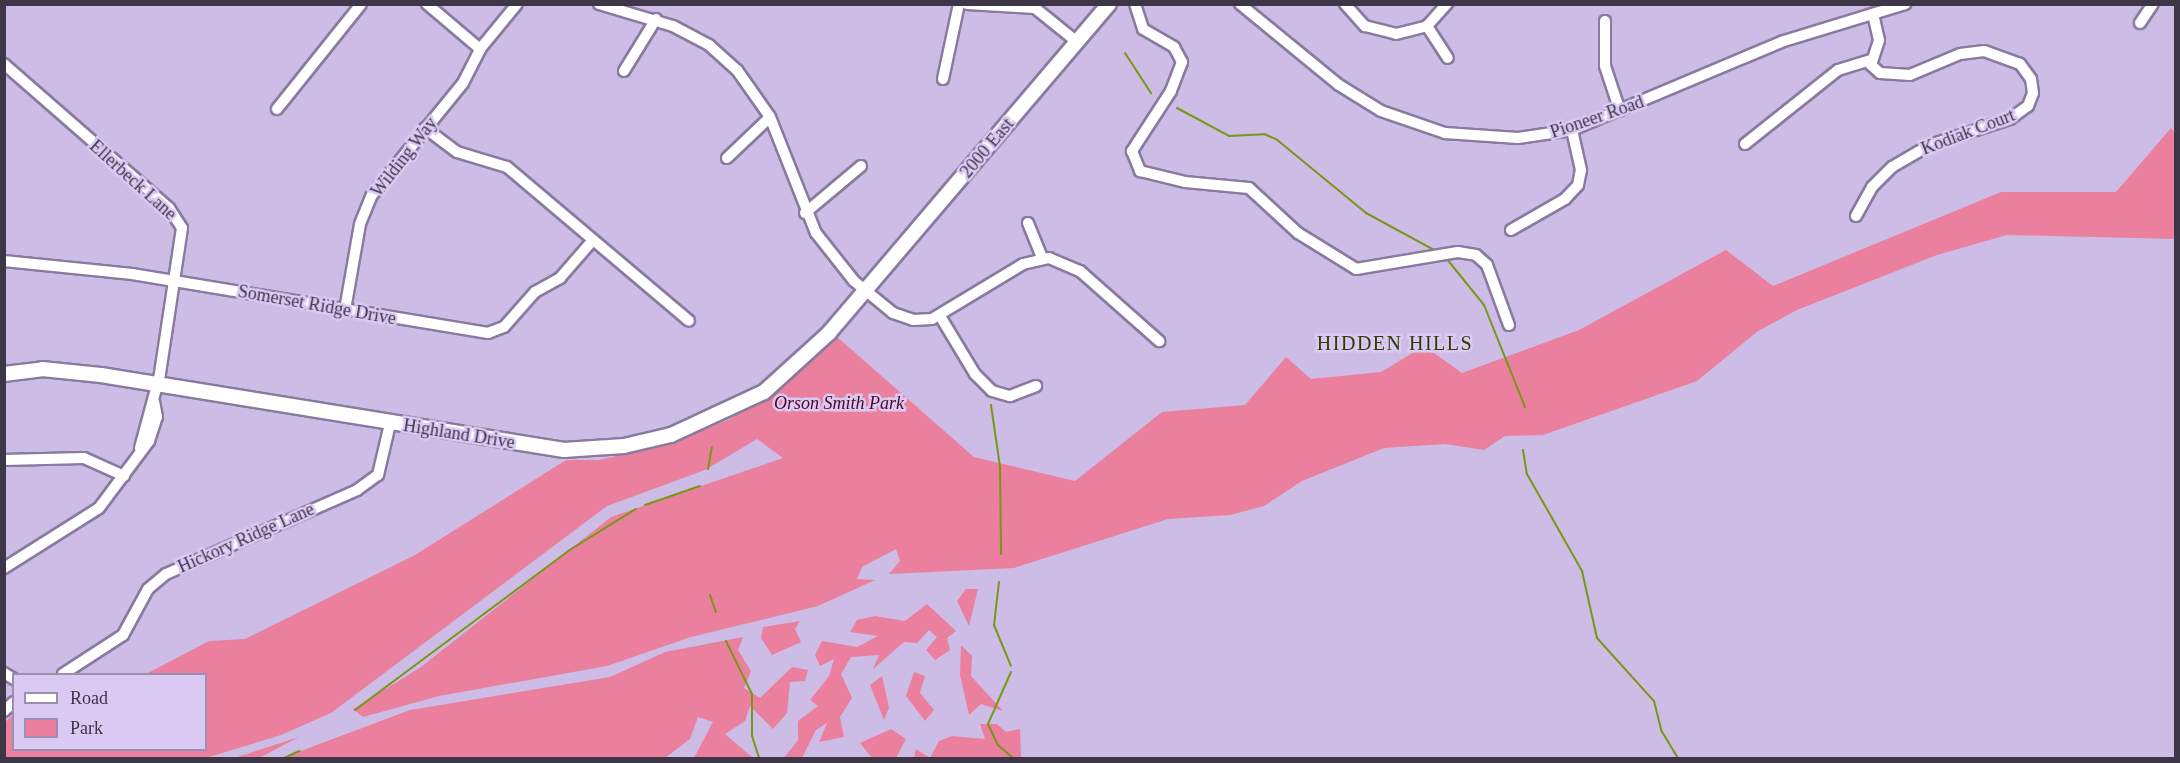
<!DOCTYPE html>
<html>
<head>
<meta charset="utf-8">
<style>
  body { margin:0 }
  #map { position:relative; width:2180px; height:763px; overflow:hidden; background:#cdbce6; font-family:Georgia,serif }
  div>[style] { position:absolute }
  .green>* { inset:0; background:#ea809d }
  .stream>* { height:2px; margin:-1px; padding:0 1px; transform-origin:1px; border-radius:1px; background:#789713 }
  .roads { filter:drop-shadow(2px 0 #897aa0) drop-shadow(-2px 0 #897aa0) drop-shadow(0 2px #897aa0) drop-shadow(0 -2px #897aa0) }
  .street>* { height:10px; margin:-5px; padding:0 5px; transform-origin:5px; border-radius:5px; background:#fff }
  .secondary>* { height:14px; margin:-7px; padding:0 7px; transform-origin:7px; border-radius:7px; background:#fff }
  span { translate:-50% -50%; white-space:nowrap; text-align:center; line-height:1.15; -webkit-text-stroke:5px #dac9f3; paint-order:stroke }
  .street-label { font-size:18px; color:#3d3647 }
  .park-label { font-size:18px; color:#510525; font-style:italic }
  .neighbourhood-label { font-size:20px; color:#2f3d03; letter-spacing:1.5px }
  .frame { position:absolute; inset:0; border:6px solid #3d3647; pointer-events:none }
  .legend { position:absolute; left:12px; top:673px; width:195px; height:78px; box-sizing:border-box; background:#dac9f3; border:2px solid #9b8eae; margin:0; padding:8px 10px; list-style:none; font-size:18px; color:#3d3647 }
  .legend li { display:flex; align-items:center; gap:12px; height:30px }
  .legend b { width:30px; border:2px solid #9b8eae }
</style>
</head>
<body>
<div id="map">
  <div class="green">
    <div style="clip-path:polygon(2171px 128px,2175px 133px,2175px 239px,2007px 235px,1937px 255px,1797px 310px,1758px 331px,1697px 381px,1543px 435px,1505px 436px,1484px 450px,1445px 444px,1384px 448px,1302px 481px,1264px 506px,1230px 515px,1168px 519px,1014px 568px,889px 574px,900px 561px,896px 549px,862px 567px,857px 579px,875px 580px,818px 606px,691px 637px,607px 666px,439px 696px,363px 717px,353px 709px,421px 667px,611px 517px,783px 458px,757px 439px,705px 470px,607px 506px,331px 713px,281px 735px,206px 758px,5px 758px,4px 723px,13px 715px,14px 750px,206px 750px,206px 674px,146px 674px,209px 641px,245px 639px,415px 555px,566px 460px,599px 460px,668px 444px,728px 420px,780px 389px,836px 336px,974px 457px,1075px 481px,1162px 412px,1245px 405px,1286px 357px,1311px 379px,1381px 372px,1424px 346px,1462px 373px,1579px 330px,1726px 250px,1773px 286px,2001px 192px,2116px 192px)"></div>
    <div style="clip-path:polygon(966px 589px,978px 589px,969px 626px,957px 601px)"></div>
    <div style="clip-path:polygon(927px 604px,956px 631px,947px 638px,950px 650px,935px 660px,926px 650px,937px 637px,929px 630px,917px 643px,904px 642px,873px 669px,879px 655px,851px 657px,841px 674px,852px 698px,840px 717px,844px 737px,819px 742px,827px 723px,816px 730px,802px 758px,784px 758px,798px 740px,798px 721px,818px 706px,810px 700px,829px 676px,834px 659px,820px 666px,815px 655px,822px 641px,857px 647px,878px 636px,850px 632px,857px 620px,875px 616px,905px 621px)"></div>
    <div style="clip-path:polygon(800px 621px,795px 629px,801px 642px,772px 655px,761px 638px,763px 627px)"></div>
    <div style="clip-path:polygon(743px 637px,738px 650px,751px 671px,744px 688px,760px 698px,792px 667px,808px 670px,805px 681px,790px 682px,787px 713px,773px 729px,750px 706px,745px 721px,725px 734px,753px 758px,694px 758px,713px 722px,698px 717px,690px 739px,665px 758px,282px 758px,410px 710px,610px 677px,665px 652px)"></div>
    <div style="clip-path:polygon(961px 645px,972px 656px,971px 676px,1003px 711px,981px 704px,969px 715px,960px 675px)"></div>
    <div style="clip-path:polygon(914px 672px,925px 676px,920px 693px,934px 710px,925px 721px,906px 696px)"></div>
    <div style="clip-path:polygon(882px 676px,889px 708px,884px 720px,870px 685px)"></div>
    <div style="clip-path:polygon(980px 724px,997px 724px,1006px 732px,1020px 729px,1021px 758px,914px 758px,916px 749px,930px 758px,939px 741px,952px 736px,985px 739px)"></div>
    <div style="clip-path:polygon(891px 729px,906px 739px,896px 758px,872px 758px,860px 743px)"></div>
    <div style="clip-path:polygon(299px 737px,259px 758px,234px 758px)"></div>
  </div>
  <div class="stream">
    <div style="left:1125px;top:53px;width:48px;rotate:57deg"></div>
    <div style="left:1177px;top:108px;width:59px;rotate:28.3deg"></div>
    <div style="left:1229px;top:136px;width:35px;rotate:-3deg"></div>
    <div style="left:1264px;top:134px;width:13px;rotate:23deg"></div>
    <div style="left:1276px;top:139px;width:117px;rotate:39.4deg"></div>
    <div style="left:1366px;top:213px;width:80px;rotate:28.5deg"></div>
    <div style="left:1446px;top:258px;width:60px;rotate:51deg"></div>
    <div style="left:1484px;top:305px;width:110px;rotate:68.1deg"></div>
    <div style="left:991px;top:405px;width:63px;rotate:81.7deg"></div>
    <div style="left:1000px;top:467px;width:87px;rotate:89.3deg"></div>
    <div style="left:1523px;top:450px;width:24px;rotate:81deg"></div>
    <div style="left:1527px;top:474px;width:112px;rotate:60.4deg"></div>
    <div style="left:1582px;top:571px;width:69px;rotate:77.4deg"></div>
    <div style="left:1597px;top:638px;width:85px;rotate:47.9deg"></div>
    <div style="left:1654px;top:701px;width:30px;rotate:76deg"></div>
    <div style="left:1661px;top:730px;width:33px;rotate:59deg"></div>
    <div style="left:708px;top:469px;width:22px;rotate:-80deg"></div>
    <div style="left:645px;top:505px;width:58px;rotate:-19.1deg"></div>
    <div style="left:999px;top:582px;width:43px;rotate:96.6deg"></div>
    <div style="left:994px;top:625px;width:44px;rotate:67.5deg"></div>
    <div style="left:710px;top:595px;width:18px;rotate:71deg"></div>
    <div style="left:726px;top:641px;width:59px;rotate:63.9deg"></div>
    <div style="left:752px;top:694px;width:42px;rotate:90deg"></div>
    <div style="left:752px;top:736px;width:23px;rotate:72deg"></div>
    <div style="left:1011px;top:672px;width:57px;rotate:113.9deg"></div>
    <div style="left:988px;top:724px;width:23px;rotate:65deg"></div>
    <div style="left:998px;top:745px;width:20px;rotate:41deg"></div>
    <div style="left:355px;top:710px;width:266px;rotate:-36.7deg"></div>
    <div style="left:568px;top:551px;width:80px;rotate:-31.7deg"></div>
    <div style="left:284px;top:758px;width:17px;rotate:-25deg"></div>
  </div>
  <div class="roads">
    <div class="street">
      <div style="left:427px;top:4px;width:70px;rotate:40.3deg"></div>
      <div style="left:599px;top:4px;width:77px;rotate:16.6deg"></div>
      <div style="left:673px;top:26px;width:41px;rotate:27.8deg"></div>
      <div style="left:709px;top:45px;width:38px;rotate:42deg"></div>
      <div style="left:737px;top:70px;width:57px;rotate:54.9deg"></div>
      <div style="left:770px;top:117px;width:125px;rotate:68.4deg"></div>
      <div style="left:816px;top:233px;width:61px;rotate:51.6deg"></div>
      <div style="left:854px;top:281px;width:50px;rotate:39.4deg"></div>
      <div style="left:893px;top:313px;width:21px;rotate:19deg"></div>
      <div style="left:913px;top:320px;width:19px;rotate:-3deg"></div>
      <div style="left:932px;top:319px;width:106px;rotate:-31.1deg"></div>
      <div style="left:1023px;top:264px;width:27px;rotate:-13deg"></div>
      <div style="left:1049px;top:258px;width:34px;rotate:23deg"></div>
      <div style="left:1080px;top:271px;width:106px;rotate:41.5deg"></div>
      <div style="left:967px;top:4px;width:68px;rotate:3.4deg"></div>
      <div style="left:1035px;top:8px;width:54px;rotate:39deg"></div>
      <div style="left:1135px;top:4px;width:26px;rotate:72deg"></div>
      <div style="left:1143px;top:29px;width:36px;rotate:30deg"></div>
      <div style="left:1174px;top:47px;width:17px;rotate:62deg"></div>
      <div style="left:1182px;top:62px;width:31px;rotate:111deg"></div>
      <div style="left:1171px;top:91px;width:72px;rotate:123deg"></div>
      <div style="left:1132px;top:151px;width:22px;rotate:68deg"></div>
      <div style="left:1140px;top:171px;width:46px;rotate:13.7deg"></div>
      <div style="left:1185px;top:182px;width:64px;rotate:5.4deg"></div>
      <div style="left:1249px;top:188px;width:67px;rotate:42.6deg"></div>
      <div style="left:1298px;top:233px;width:68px;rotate:31.8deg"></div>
      <div style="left:1356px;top:269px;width:103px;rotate:-9.5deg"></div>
      <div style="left:1458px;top:252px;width:18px;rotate:9deg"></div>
      <div style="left:1476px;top:255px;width:15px;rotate:42deg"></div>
      <div style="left:1487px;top:265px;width:64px;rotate:69.9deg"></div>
      <div style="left:1240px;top:4px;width:128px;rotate:39.3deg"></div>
      <div style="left:1339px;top:85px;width:49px;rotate:31.8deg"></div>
      <div style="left:1381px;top:111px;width:68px;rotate:19deg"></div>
      <div style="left:1445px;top:133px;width:73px;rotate:3.9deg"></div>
      <div style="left:1518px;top:138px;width:55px;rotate:-8.4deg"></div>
      <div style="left:1572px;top:130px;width:230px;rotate:-22.8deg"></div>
      <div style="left:1784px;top:41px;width:127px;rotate:-17deg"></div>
      <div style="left:1345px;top:4px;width:30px;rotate:48deg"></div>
      <div style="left:1365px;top:26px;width:32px;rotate:14deg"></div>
      <div style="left:1396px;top:34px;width:32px;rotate:-14deg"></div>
      <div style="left:1427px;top:26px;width:30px;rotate:-48deg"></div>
      <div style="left:1605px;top:21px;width:45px;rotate:90deg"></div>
      <div style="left:1605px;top:66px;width:47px;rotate:71.6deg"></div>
      <div style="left:2140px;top:23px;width:23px;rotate:-56deg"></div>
      <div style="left:1427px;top:26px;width:38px;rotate:57deg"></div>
      <div style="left:4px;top:64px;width:219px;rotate:41.1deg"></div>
      <div style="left:169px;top:208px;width:24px;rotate:57deg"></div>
      <div style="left:182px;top:228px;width:148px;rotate:98.6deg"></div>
      <div style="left:160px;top:374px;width:77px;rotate:105.1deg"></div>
      <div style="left:624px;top:71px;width:61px;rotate:-58.4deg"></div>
      <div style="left:943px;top:79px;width:77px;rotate:-78deg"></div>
      <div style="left:277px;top:109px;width:134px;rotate:-51.3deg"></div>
      <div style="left:425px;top:128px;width:40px;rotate:37deg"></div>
      <div style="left:457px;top:152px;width:52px;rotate:16.7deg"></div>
      <div style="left:507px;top:167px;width:238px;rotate:40.2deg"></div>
      <div style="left:1745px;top:144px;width:119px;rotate:-38.5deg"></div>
      <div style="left:1838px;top:70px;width:34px;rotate:-17deg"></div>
      <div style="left:727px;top:158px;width:59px;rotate:-43.6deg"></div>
      <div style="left:805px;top:213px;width:73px;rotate:-40deg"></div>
      <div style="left:1856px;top:216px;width:33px;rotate:-61deg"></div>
      <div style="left:1872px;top:187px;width:28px;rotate:-45deg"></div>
      <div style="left:1892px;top:167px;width:44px;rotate:-30.1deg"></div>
      <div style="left:1930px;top:145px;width:84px;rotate:-18deg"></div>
      <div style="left:2010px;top:119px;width:22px;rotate:-36deg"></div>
      <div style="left:2028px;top:106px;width:14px;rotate:-69deg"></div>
      <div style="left:2033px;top:93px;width:14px;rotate:-98deg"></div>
      <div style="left:2031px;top:79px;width:19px;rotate:-126deg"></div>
      <div style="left:2020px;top:64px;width:38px;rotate:-160deg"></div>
      <div style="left:1984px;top:51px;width:24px;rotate:173deg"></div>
      <div style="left:1960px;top:54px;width:54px;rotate:157.2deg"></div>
      <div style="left:1910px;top:75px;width:30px;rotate:-176deg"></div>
      <div style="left:1880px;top:73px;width:12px;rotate:-138deg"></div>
      <div style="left:1871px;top:65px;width:26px;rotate:-72deg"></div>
      <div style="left:1879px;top:40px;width:27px;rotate:-103deg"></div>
      <div style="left:1028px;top:223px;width:38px;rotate:68deg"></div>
      <div style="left:1511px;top:230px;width:62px;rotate:-29.9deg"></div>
      <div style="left:1565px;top:199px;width:19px;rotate:-47deg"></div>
      <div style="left:1578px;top:185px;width:15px;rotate:-79deg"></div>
      <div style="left:1581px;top:170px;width:41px;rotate:-102.7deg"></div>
      <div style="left:4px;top:261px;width:129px;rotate:5.8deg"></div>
      <div style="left:132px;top:274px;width:361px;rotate:9.4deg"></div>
      <div style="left:488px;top:333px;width:17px;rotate:-21deg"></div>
      <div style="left:504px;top:327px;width:47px;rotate:-48.5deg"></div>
      <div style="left:535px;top:292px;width:29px;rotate:-29deg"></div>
      <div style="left:560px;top:278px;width:50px;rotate:-49deg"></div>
      <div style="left:345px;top:310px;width:87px;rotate:-80.1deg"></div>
      <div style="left:360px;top:224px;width:31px;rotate:-68deg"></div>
      <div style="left:372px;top:195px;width:144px;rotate:-50.9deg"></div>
      <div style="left:463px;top:83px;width:38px;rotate:-63deg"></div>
      <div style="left:480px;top:49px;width:58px;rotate:-50.6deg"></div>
      <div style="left:940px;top:316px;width:68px;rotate:58.9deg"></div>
      <div style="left:975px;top:374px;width:24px;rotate:45deg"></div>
      <div style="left:992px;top:391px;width:19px;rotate:16deg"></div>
      <div style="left:1010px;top:396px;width:28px;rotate:-21deg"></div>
      <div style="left:4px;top:460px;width:80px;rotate:-1.4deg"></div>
      <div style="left:84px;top:458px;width:44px;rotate:24.2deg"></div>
      <div style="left:4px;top:568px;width:112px;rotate:-32.3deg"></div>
      <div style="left:99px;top:508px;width:84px;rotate:-53.3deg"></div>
      <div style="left:149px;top:441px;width:25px;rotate:-72deg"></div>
      <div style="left:157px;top:417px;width:15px;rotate:-101deg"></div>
      <div style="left:4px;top:673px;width:12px;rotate:31deg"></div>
      <div style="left:63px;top:674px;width:72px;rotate:-33deg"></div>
      <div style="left:123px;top:635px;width:52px;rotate:-61.5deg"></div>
      <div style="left:148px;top:589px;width:23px;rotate:-40deg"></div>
      <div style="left:166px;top:574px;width:209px;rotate:-23.7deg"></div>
      <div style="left:357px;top:490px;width:26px;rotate:-36deg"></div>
      <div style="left:378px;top:475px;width:52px;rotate:-76.8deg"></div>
      <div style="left:4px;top:711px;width:13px;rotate:-42deg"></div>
    </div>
    <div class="secondary">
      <div style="left:4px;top:374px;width:38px;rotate:-7deg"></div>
      <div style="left:42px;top:369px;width:59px;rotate:5.8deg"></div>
      <div style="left:101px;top:375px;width:469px;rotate:9.2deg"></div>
      <div style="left:564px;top:450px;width:60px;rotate:-3.8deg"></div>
      <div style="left:624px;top:446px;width:48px;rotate:-13.2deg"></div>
      <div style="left:671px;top:435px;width:102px;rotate:-24.8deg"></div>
      <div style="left:764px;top:392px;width:88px;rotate:-42.2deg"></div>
      <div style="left:829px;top:333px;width:432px;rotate:-49.6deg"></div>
    </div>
  </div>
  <div class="street-label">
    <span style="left:1597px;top:117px;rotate:-19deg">Pioneer Road</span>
    <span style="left:1968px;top:132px;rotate:-21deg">Kodiak Court</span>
    <span style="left:987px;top:148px;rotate:-50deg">2000 East</span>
    <span style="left:404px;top:157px;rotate:-52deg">Wilding Way</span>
    <span style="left:133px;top:180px;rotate:42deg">Ellerbeck Lane</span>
    <span style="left:317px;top:305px;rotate:10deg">Somerset Ridge Drive</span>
    <span style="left:459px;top:434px;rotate:9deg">Highland Drive</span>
    <span style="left:246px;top:538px;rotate:-24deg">Hickory Ridge Lane</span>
  </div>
  <div class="park-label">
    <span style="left:839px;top:403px">Orson Smith Park</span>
  </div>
  <div class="neighbourhood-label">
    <span style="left:1395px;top:343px">HIDDEN HILLS</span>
  </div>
  <div class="frame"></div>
  <ul class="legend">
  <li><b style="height:8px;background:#fff"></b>Road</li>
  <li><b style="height:16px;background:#ea809d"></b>Park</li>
  </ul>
</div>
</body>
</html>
